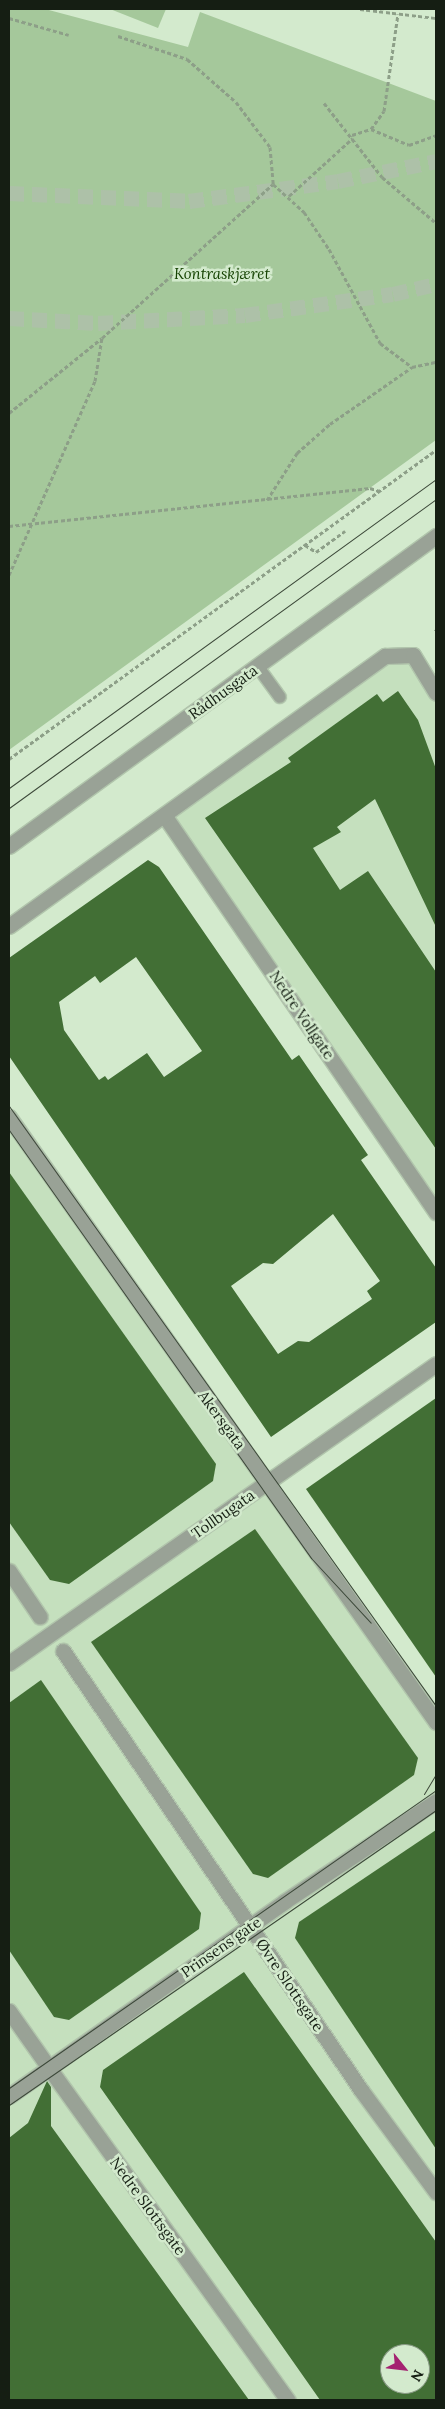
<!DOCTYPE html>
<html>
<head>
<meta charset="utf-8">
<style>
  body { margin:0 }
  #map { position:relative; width:445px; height:2409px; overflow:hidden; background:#d3eacd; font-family:Lora,serif }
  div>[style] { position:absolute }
  .built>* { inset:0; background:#c5e0be }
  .green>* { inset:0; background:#a5c89b }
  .building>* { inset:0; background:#426f35 }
  .trunk-tunnel>* { height:15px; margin-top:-7.5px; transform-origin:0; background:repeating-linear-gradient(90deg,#adc1a8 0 15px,transparent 0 23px) }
  .path>* { height:3px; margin-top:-1.5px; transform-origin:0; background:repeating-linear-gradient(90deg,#8d9f88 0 4px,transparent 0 6.5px) }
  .roads { filter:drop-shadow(1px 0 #b1c5ac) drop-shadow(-1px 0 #b1c5ac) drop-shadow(0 1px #b1c5ac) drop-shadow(0 -1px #b1c5ac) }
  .service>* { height:12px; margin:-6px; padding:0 6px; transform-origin:6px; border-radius:6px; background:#99a296 }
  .pedestrian>* { height:15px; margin:-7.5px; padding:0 7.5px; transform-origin:7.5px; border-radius:7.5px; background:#99a296 }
  .minor>* { height:15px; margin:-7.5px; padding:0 7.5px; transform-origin:7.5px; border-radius:7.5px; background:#99a296 }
  .tram>* { height:1px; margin:-0.5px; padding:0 0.5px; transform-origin:0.5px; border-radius:0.5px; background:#3c4839 }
  span { translate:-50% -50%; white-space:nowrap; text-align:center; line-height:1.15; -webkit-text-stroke:5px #d3eacd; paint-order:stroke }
  .park-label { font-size:15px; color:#154302; font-style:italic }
  .street-label { font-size:15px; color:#151e13 }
  .frame { position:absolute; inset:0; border:10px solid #151e13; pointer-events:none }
  .north { position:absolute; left:380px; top:2344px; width:50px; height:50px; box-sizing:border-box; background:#d3eacd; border:1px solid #879883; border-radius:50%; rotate:119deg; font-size:14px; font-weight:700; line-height:20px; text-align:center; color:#151e13 }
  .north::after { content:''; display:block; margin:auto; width:18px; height:22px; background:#a42271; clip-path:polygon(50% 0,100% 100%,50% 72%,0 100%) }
</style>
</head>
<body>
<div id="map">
  <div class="built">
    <div style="clip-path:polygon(413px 655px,436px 693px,436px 1213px,166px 818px,385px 656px)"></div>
    <div style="clip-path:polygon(evenodd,9px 1117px,436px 1722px,436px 2400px,9px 2400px,9px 1117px,390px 2354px,420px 2354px,420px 2384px,390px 2384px,390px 2354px)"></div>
  </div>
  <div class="green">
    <div style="clip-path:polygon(9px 9px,45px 9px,188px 47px,200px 12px,436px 101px,436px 440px,9px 750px)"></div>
    <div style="clip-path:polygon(110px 9px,166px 9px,158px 28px)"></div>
  </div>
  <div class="building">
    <div style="clip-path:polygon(398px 691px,418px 720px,436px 769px,436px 927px,375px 799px,337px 827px,341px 832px,313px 848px,340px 890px,368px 871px,436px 972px,436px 1149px,205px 818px,291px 762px,288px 758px,377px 694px,383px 702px)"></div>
    <div style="clip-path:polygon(evenodd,148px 860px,159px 867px,292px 1060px,299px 1055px,368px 1155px,361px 1160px,436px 1268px,436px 1322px,271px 1437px,9px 1056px,9px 958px,148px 860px,136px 957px,202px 1051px,164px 1077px,147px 1053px,108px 1080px,105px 1076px,99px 1080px,64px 1030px,59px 1002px,95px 976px,100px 983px,136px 957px,148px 860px,333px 1214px,380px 1281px,367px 1291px,372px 1299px,309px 1342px,298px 1341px,278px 1354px,231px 1286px,263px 1263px,273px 1264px,333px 1214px)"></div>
    <div style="clip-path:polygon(9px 1172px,216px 1464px,213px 1481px,69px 1584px,50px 1580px,9px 1522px)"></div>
    <div style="clip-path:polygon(436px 1398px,436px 1677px,306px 1489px)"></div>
    <div style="clip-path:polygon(255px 1529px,418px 1758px,414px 1775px,268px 1878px,253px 1874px,91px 1642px)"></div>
    <div style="clip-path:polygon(41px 1680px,201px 1913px,199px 1929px,69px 2020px,54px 2017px,9px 1950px,9px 1703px)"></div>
    <div style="clip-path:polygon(436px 1830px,436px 2149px,295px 1938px,299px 1922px)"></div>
    <div style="clip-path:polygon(evenodd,244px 1972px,436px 2242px,436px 2400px,320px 2400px,100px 2087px,103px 2070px,244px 1972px,390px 2354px,420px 2354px,420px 2384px,390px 2384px,390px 2354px)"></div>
    <div style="clip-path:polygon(47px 2081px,51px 2087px,51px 2126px,249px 2400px,9px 2400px,9px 2138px,28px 2123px)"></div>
  </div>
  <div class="trunk-tunnel">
    <div style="left:9px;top:193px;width:180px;rotate:2.5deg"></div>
    <div style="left:189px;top:201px;width:150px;rotate:-7.6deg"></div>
    <div style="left:338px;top:181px;width:100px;rotate:-11.5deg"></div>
    <div style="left:9px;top:318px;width:89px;rotate:3.2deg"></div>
    <div style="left:98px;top:323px;width:147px;rotate:-3.1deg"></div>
    <div style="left:245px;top:315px;width:149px;rotate:-8.1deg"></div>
    <div style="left:393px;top:294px;width:44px;rotate:-13.1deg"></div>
  </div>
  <div class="path">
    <div style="left:360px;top:9px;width:77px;rotate:6.8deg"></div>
    <div style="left:9px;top:18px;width:62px;rotate:15.8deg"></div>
    <div style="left:118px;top:36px;width:73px;rotate:18.4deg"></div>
    <div style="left:187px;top:59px;width:65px;rotate:41.3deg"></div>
    <div style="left:236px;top:102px;width:56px;rotate:52.9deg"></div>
    <div style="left:270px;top:147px;width:37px;rotate:85deg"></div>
    <div style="left:273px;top:184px;width:42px;rotate:42.1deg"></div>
    <div style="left:304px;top:212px;width:45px;rotate:56deg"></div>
    <div style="left:329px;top:249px;width:107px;rotate:61.5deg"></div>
    <div style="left:380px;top:343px;width:40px;rotate:37deg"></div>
    <div style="left:412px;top:367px;width:25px;rotate:-12deg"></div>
    <div style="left:324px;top:103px;width:94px;rotate:51.9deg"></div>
    <div style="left:382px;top:177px;width:71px;rotate:40.4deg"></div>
    <div style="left:371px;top:129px;width:22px;rotate:-54deg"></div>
    <div style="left:384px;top:111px;width:98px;rotate:-81.8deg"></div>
    <div style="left:352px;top:135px;width:20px;rotate:-18deg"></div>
    <div style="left:371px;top:129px;width:41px;rotate:22.8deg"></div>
    <div style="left:409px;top:145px;width:29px;rotate:-20deg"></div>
    <div style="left:289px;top:196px;width:86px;rotate:-42.2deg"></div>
    <div style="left:9px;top:413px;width:119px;rotate:-38.9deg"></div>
    <div style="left:102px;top:338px;width:230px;rotate:-42deg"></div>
    <div style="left:267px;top:500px;width:56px;rotate:-57.4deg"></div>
    <div style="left:297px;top:453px;width:44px;rotate:-41.3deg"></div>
    <div style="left:330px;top:424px;width:100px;rotate:-34.8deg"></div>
    <div style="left:9px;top:526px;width:363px;rotate:-6deg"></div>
    <div style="left:370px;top:488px;width:9px;rotate:18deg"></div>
    <div style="left:305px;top:545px;width:13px;rotate:32deg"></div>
    <div style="left:316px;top:552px;width:36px;rotate:-36deg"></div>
    <div style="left:9px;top:575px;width:212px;rotate:-66.1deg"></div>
    <div style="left:95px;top:381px;width:44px;rotate:-80.8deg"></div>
    <div style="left:435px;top:631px;width:1px;rotate:-45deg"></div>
    <div style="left:9px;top:759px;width:527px;rotate:-35.89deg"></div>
  </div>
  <div class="roads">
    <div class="service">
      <div style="left:258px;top:667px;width:37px;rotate:54deg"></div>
    </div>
    <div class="pedestrian">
      <div style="left:9px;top:1571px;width:55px;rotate:56deg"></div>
      <div style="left:63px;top:1651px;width:531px;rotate:55.83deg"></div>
      <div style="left:361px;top:2090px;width:127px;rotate:53.7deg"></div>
      <div style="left:49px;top:2068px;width:409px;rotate:54.3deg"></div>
    </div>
    <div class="minor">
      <div style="left:166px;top:818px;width:478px;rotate:55.6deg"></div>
      <div style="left:9px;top:846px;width:528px;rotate:-35.98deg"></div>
      <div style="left:9px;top:926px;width:463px;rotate:-35.7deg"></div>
      <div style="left:385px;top:656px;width:28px;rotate:-2deg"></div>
      <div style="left:413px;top:655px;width:44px;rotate:58.8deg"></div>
      <div style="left:9px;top:1117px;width:741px;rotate:54.79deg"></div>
      <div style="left:9px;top:1663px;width:521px;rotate:-35deg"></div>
      <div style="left:9px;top:2011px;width:70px;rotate:54.9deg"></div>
      <div style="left:9px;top:2096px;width:338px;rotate:-35.2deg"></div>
      <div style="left:285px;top:1901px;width:181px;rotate:-33.5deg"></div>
    </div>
  </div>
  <div class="tram">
    <div style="left:9px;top:788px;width:527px;rotate:-35.89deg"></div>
    <div style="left:9px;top:808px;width:527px;rotate:-35.89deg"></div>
    <div style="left:9px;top:1106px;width:736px;rotate:54.56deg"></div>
    <div style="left:9px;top:1130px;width:524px;rotate:54.79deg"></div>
    <div style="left:311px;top:1558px;width:88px;rotate:47.3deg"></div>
    <div style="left:424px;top:1794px;width:23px;rotate:-59deg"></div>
    <div style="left:9px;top:2088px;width:521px;rotate:-34.91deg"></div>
    <div style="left:9px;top:2105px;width:519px;rotate:-34.64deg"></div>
  </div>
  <div class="park-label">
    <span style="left:222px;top:274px">Kontraskjæret</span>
  </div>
  <div class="street-label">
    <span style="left:223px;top:692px;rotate:-36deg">Rådhusgata</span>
    <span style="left:302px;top:1015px;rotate:56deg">Nedre Vollgate</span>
    <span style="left:222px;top:1420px;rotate:54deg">Akersgata</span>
    <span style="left:223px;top:1514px;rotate:-35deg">Tollbugata</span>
    <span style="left:221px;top:1947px;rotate:-35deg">Prinsens gate</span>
    <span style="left:290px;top:1985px;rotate:56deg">Øvre Slottsgate</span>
    <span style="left:148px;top:2206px;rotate:54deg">Nedre Slottsgate</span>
  </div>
  <div class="frame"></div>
  <div class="north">N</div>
</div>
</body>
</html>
